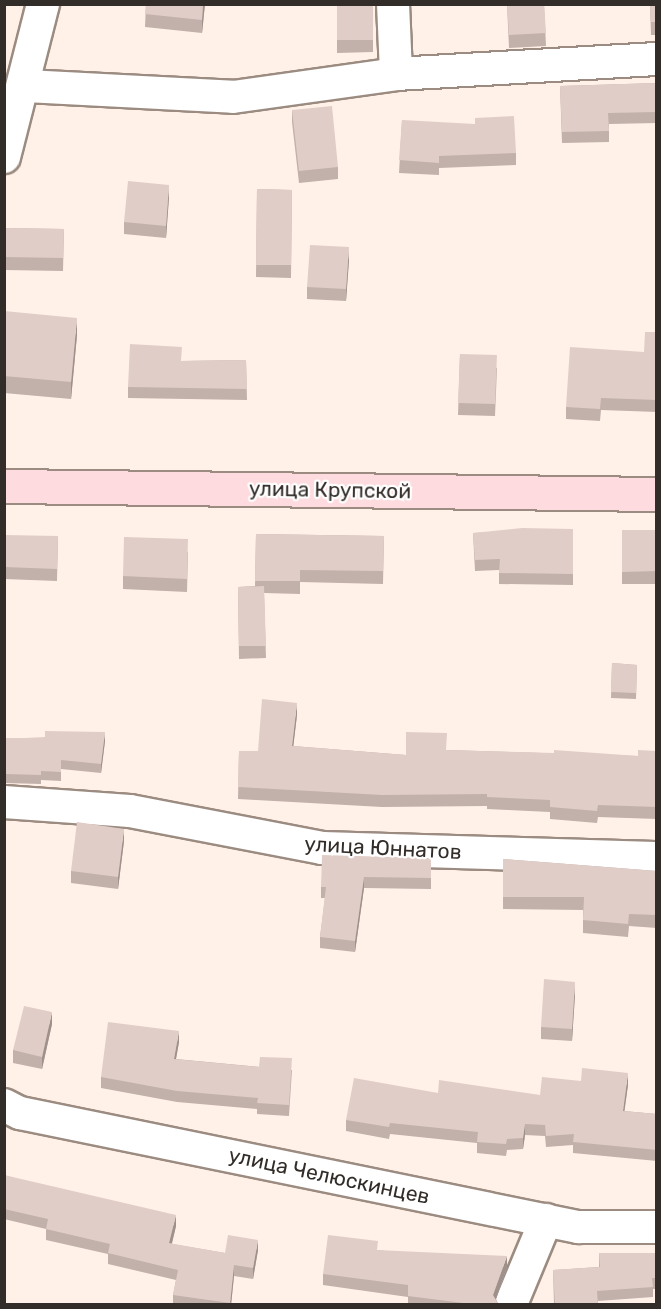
<!DOCTYPE html>
<html>
<head>
<meta charset="utf-8">
<style>
  body { margin:0 }
  #map { position:relative; width:661px; height:1309px; overflow:hidden; background:#fff1e8; font-family:Rubik,sans-serif }
  div>[style] { position:absolute }
  .roads { filter:drop-shadow(2px 0 #9b8b80) drop-shadow(-2px 0 #9b8b80) drop-shadow(0 2px #9b8b80) drop-shadow(0 -2px #9b8b80) }
  .street>* { height:32px; margin:-16px; padding:0 16px; transform-origin:16px; border-radius:16px; background:#fff }
  .secondary>* { height:33px; margin:-16.5px; padding:0 16.5px; transform-origin:16.5px; border-radius:16.5px; background:#fddbde }
  .wall>* { inset:0; background:#c2b0ab }
  .shaded-wall>* { inset:0; background:#9e908b }
  .building>* { inset:0; background:#e1cdc7 }
  span { translate:-50% -50%; white-space:nowrap; text-align:center; line-height:1.15; -webkit-text-stroke:4.5px #fff; paint-order:stroke }
  .street-label { font-size:21px; color:#332d29 }
  .frame { position:absolute; inset:0; border:6px solid #332d29; pointer-events:none }
</style>
</head>
<body>
<div id="map">
  <div class="roads">
    <div class="street">
      <div style="left:393px;top:4px;width:70px;rotate:87.5deg"></div>
      <div style="left:396px;top:74px;width:260px;rotate:-3.3deg"></div>
      <div style="left:26px;top:86px;width:207px;rotate:3deg"></div>
      <div style="left:233px;top:97px;width:165px;rotate:-8deg"></div>
      <div style="left:4px;top:157px;width:158px;rotate:-75.7deg"></div>
      <div style="left:4px;top:802px;width:126px;rotate:4.1deg"></div>
      <div style="left:130px;top:811px;width:196px;rotate:10.9deg"></div>
      <div style="left:322px;top:848px;width:334px;rotate:1.7deg"></div>
      <div style="left:4px;top:1105px;width:18px;rotate:27deg"></div>
      <div style="left:20px;top:1113px;width:570px;rotate:11.55deg"></div>
      <div style="left:578px;top:1227px;width:78px"></div>
      <div style="left:511px;top:1304px;width:91px;rotate:-67.4deg"></div>
    </div>
    <div class="secondary">
      <div style="left:4px;top:486px;width:652px;rotate:0.7deg"></div>
    </div>
  </div>
  <div class="wall">
    <div style="clip-path:polygon(146px 4px,205px 4px,202px 33px,145px 27px)"></div>
    <div style="clip-path:polygon(337px 4px,373px 5px,373px 52px,337px 53px)"></div>
    <div style="clip-path:polygon(507px 4px,544px 4px,546px 46px,509px 48px)"></div>
    <div style="clip-path:polygon(650px 4px,657px 4px,657px 35px,651px 35px)"></div>
    <div style="clip-path:polygon(657px 83px,657px 123px,609px 124px,609px 142px,562px 143px,560px 86px)"></div>
    <div style="clip-path:polygon(292px 110px,338px 167px,338px 179px,299px 183px,292px 122px)"></div>
    <div style="clip-path:polygon(402px 120px,516px 153px,516px 165px,439px 168px,439px 175px,399px 173px)"></div>
    <div style="clip-path:polygon(257px 189px,292px 190px,291px 278px,256px 277px)"></div>
    <div style="clip-path:polygon(169px 197px,166px 238px,124px 234px,124px 222px)"></div>
    <div style="clip-path:polygon(4px 228px,64px 229px,63px 271px,4px 270px)"></div>
    <div style="clip-path:polygon(349px 260px,346px 301px,307px 299px,307px 287px)"></div>
    <div style="clip-path:polygon(4px 311px,77px 335px,71px 399px,4px 393px)"></div>
    <div style="clip-path:polygon(657px 332px,657px 412px,601px 410px,600px 421px,566px 419px,566px 407px,644px 352px)"></div>
    <div style="clip-path:polygon(460px 354px,497px 368px,495px 416px,458px 415px)"></div>
    <div style="clip-path:polygon(246px 360px,247px 400px,128px 398px,128px 387px,181px 361px)"></div>
    <div style="clip-path:polygon(573px 529px,573px 585px,499px 584px,499px 570px,475px 571px,473px 533px)"></div>
    <div style="clip-path:polygon(622px 530px,657px 530px,657px 584px,622px 584px)"></div>
    <div style="clip-path:polygon(256px 534px,384px 536px,383px 584px,300px 582px,300px 594px,264px 593px,266px 658px,239px 659px,238px 587px,255px 586px)"></div>
    <div style="clip-path:polygon(58px 536px,57px 581px,4px 579px,4px 558px)"></div>
    <div style="clip-path:polygon(188px 552px,187px 592px,123px 589px,123px 576px)"></div>
    <div style="clip-path:polygon(612px 663px,637px 665px,636px 699px,611px 698px)"></div>
    <div style="clip-path:polygon(297px 715px,293px 746px,406px 755px,447px 750px,638px 756px,657px 751px,657px 819px,598px 817px,597px 823px,550px 819px,550px 812px,487px 809px,487px 806px,382px 807px,238px 799px,239px 751px,258px 751px)"></div>
    <div style="clip-path:polygon(4px 738px,105px 741px,101px 773px,61px 769px,61px 781px,41px 780px,41px 784px,4px 783px)"></div>
    <div style="clip-path:polygon(124px 841px,118px 889px,71px 883px,71px 871px)"></div>
    <div style="clip-path:polygon(431px 858px,431px 889px,364px 888px,355px 952px,320px 948px,320px 937px,325px 898px,321px 898px,321px 887px)"></div>
    <div style="clip-path:polygon(503px 859px,657px 871px,657px 928px,629px 926px,628px 937px,583px 933px,583px 910px,503px 909px)"></div>
    <div style="clip-path:polygon(575px 994px,572px 1041px,541px 1039px,541px 1027px)"></div>
    <div style="clip-path:polygon(52px 1024px,42px 1069px,13px 1063px,13px 1050px)"></div>
    <div style="clip-path:polygon(179px 1042px,176px 1059px,292px 1070px,289px 1116px,257px 1114px,257px 1109px,177px 1102px,101px 1088px,101px 1077px)"></div>
    <div style="clip-path:polygon(628px 1085px,624px 1111px,657px 1114px,657px 1161px,573px 1153px,573px 1145px,546px 1147px,545px 1136px,525px 1135px,523px 1149px,507px 1150px,506px 1156px,477px 1153px,477px 1143px,390px 1134px,389px 1139px,346px 1131px,346px 1120px,438px 1093px,540px 1095px)"></div>
    <div style="clip-path:polygon(4px 1175px,176px 1226px,172px 1244px,225px 1253px,258px 1250px,253px 1279px,234px 1276px,231px 1305px,173px 1305px,173px 1295px,176px 1280px,108px 1264px,108px 1254px,46px 1240px,46px 1229px,4px 1219px)"></div>
    <div style="clip-path:polygon(378px 1250px,507px 1267px,496px 1299px,499px 1305px,408px 1305px,408px 1297px,323px 1285px,323px 1274px)"></div>
    <div style="clip-path:polygon(599px 1253px,657px 1253px,657px 1289px,653px 1289px,653px 1297px,598px 1301px,598px 1305px,554px 1305px,553px 1270px,599px 1267px)"></div>
  </div>
  <div class="shaded-wall">
    <div style="clip-path:polygon(203px 4px,205px 4px,202px 33px,202px 20px)"></div>
    <div style="clip-path:polygon(169px 185px,169px 197px,166px 238px,166px 226px)"></div>
    <div style="clip-path:polygon(349px 247px,349px 260px,346px 301px,346px 289px)"></div>
    <div style="clip-path:polygon(77px 318px,77px 335px,71px 399px,71px 382px)"></div>
    <div style="clip-path:polygon(297px 703px,297px 715px,292px 758px,292px 746px)"></div>
    <div style="clip-path:polygon(105px 732px,105px 741px,101px 773px,101px 764px)"></div>
    <div style="clip-path:polygon(124px 829px,124px 841px,118px 889px,118px 877px)"></div>
    <div style="clip-path:polygon(364px 877px,364px 888px,355px 952px,355px 941px)"></div>
    <div style="clip-path:polygon(575px 982px,575px 994px,572px 1041px,572px 1029px)"></div>
    <div style="clip-path:polygon(52px 1012px,52px 1024px,42px 1069px,42px 1057px)"></div>
    <div style="clip-path:polygon(179px 1031px,179px 1042px,174px 1070px,174px 1059px)"></div>
    <div style="clip-path:polygon(628px 1073px,628px 1085px,623px 1122px,623px 1111px)"></div>
    <div style="clip-path:polygon(525px 1124px,525px 1135px,523px 1149px,523px 1138px)"></div>
    <div style="clip-path:polygon(176px 1215px,176px 1226px,169px 1254px,169px 1243px)"></div>
    <div style="clip-path:polygon(258px 1240px,258px 1250px,253px 1279px,253px 1268px)"></div>
    <div style="clip-path:polygon(507px 1256px,507px 1267px,494px 1305px,493px 1295px)"></div>
    <div style="clip-path:polygon(234px 1265px,234px 1276px,231px 1305px,230px 1305px)"></div>
  </div>
  <div class="building">
    <div style="clip-path:polygon(146px 4px,203px 4px,202px 20px,145px 14px)"></div>
    <div style="clip-path:polygon(337px 4px,373px 5px,373px 40px,337px 40px)"></div>
    <div style="clip-path:polygon(507px 4px,544px 4px,546px 33px,509px 35px)"></div>
    <div style="clip-path:polygon(650px 4px,657px 4px,657px 22px,651px 22px)"></div>
    <div style="clip-path:polygon(657px 83px,657px 112px,608px 113px,609px 131px,562px 132px,560px 86px)"></div>
    <div style="clip-path:polygon(332px 106px,338px 167px,299px 171px,292px 110px)"></div>
    <div style="clip-path:polygon(514px 116px,516px 153px,439px 156px,439px 163px,399px 160px,402px 120px,475px 124px,475px 118px)"></div>
    <div style="clip-path:polygon(128px 181px,169px 185px,166px 226px,124px 222px)"></div>
    <div style="clip-path:polygon(257px 189px,292px 190px,291px 265px,256px 265px)"></div>
    <div style="clip-path:polygon(4px 228px,64px 229px,63px 258px,4px 257px)"></div>
    <div style="clip-path:polygon(310px 245px,349px 247px,346px 289px,307px 287px)"></div>
    <div style="clip-path:polygon(4px 311px,77px 318px,71px 382px,4px 376px)"></div>
    <div style="clip-path:polygon(645px 332px,657px 332px,657px 400px,601px 398px,600px 409px,566px 407px,570px 347px,644px 352px)"></div>
    <div style="clip-path:polygon(130px 344px,182px 347px,181px 361px,246px 360px,247px 389px,128px 387px)"></div>
    <div style="clip-path:polygon(460px 354px,497px 355px,495px 404px,458px 403px)"></div>
    <div style="clip-path:polygon(522px 528px,573px 529px,573px 574px,499px 573px,500px 559px,475px 560px,473px 533px)"></div>
    <div style="clip-path:polygon(622px 530px,657px 530px,657px 571px,622px 572px)"></div>
    <div style="clip-path:polygon(256px 534px,384px 536px,383px 571px,300px 570px,300px 581px,255px 581px)"></div>
    <div style="clip-path:polygon(5px 535px,58px 536px,57px 569px,4px 567px)"></div>
    <div style="clip-path:polygon(124px 537px,188px 539px,187px 579px,123px 576px)"></div>
    <div style="clip-path:polygon(264px 586px,266px 646px,239px 646px,238px 587px)"></div>
    <div style="clip-path:polygon(612px 663px,637px 665px,636px 693px,611px 692px)"></div>
    <div style="clip-path:polygon(262px 699px,297px 703px,292px 746px,406px 755px,406px 732px,447px 733px,446px 750px,554px 753px,554px 750px,638px 756px,638px 750px,657px 751px,657px 807px,598px 805px,597px 811px,550px 807px,550px 800px,487px 797px,487px 794px,382px 795px,238px 787px,239px 751px,258px 751px)"></div>
    <div style="clip-path:polygon(45px 731px,105px 732px,101px 764px,61px 760px,61px 772px,41px 771px,41px 775px,4px 774px,4px 738px,25px 738px,45px 737px)"></div>
    <div style="clip-path:polygon(77px 822px,124px 829px,118px 877px,71px 871px)"></div>
    <div style="clip-path:polygon(322px 855px,431px 858px,431px 878px,364px 877px,355px 941px,320px 937px,326px 887px,321px 887px)"></div>
    <div style="clip-path:polygon(503px 859px,657px 871px,657px 915px,629px 914px,628px 924px,583px 920px,584px 897px,503px 897px)"></div>
    <div style="clip-path:polygon(544px 979px,575px 982px,572px 1029px,541px 1027px)"></div>
    <div style="clip-path:polygon(24px 1006px,52px 1012px,42px 1057px,13px 1050px)"></div>
    <div style="clip-path:polygon(108px 1022px,179px 1031px,174px 1059px,259px 1067px,260px 1057px,292px 1058px,289px 1105px,257px 1103px,258px 1098px,177px 1091px,101px 1077px)"></div>
    <div style="clip-path:polygon(582px 1068px,628px 1073px,623px 1111px,657px 1114px,657px 1150px,573px 1142px,574px 1134px,546px 1136px,545px 1125px,525px 1124px,523px 1138px,507px 1139px,506px 1144px,477px 1142px,478px 1132px,390px 1123px,389px 1127px,346px 1120px,354px 1078px,438px 1093px,439px 1080px,540px 1095px,542px 1077px,581px 1081px)"></div>
    <div style="clip-path:polygon(4px 1175px,176px 1215px,169px 1243px,225px 1253px,228px 1235px,258px 1240px,253px 1268px,234px 1265px,230px 1303px,173px 1295px,178px 1270px,108px 1253px,110px 1244px,46px 1229px,48px 1219px,4px 1209px)"></div>
    <div style="clip-path:polygon(328px 1235px,378px 1241px,377px 1250px,507px 1256px,493px 1295px,499px 1305px,479px 1305px,408px 1296px,408px 1285px,323px 1274px)"></div>
    <div style="clip-path:polygon(599px 1253px,657px 1253px,657px 1278px,652px 1278px,653px 1287px,597px 1291px,598px 1305px,555px 1305px,553px 1270px,600px 1267px)"></div>
  </div>
  <div class="street-label">
    <span style="left:330px;top:490px;rotate:1deg">улица Крупской</span>
    <span style="left:383px;top:848px;rotate:3deg">улица Юннатов</span>
    <span style="left:329px;top:1176px;rotate:12deg">улица Челюскинцев</span>
  </div>
  <div class="frame"></div>
</div>
</body>
</html>
